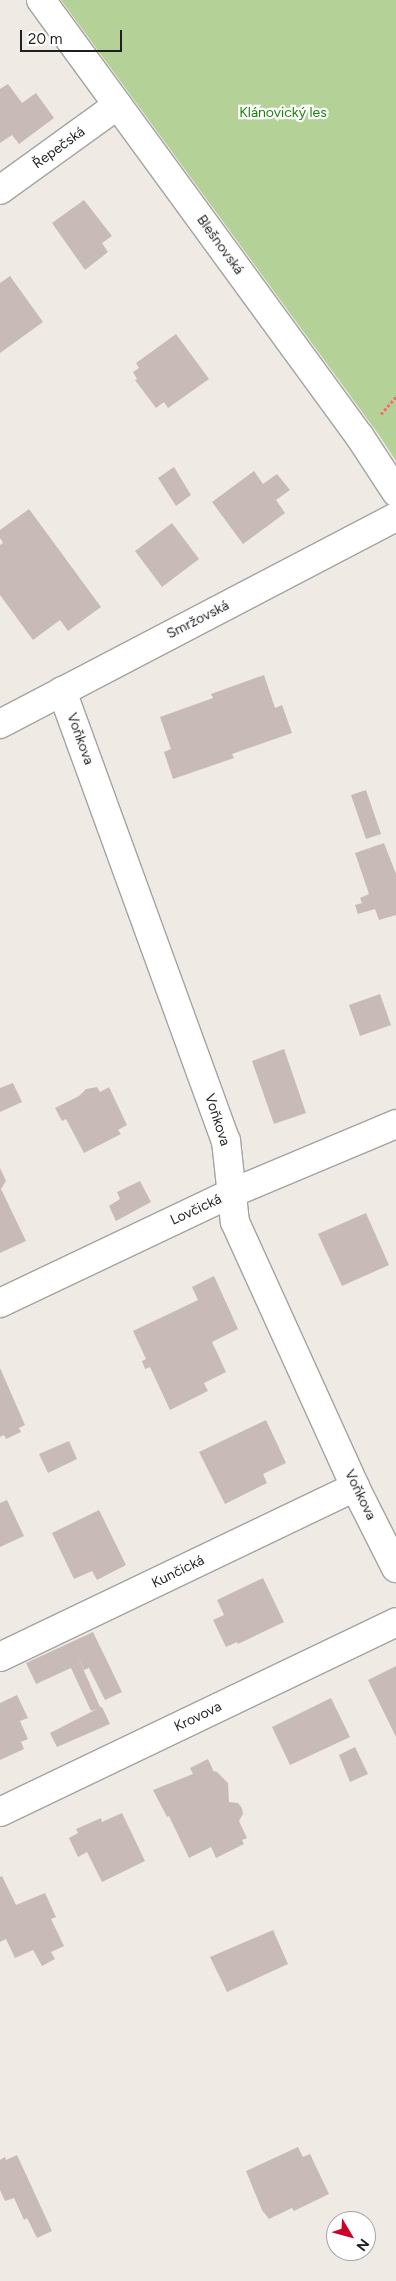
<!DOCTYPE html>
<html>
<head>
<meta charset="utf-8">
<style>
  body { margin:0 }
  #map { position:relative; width:396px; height:2281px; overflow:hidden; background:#f0eae4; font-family:Figtree,sans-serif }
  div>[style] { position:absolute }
  .forest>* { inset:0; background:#b4d197 }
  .building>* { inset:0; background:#c8bbb7 }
  .path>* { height:3px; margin-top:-1.5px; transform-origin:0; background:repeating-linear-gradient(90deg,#ff6675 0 2.5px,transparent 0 5px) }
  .roads { filter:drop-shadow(1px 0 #a3a3a3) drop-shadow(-1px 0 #a3a3a3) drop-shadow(0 1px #a3a3a3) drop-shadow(0 -1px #a3a3a3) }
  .minor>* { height:28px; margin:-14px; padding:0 14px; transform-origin:14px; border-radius:14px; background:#fff }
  span { translate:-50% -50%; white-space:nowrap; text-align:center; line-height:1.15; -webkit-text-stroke:4.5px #fff; paint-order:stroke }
  .park-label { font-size:14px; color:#168207 }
  .street-label { font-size:14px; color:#1f1f1f }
  .north { position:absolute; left:326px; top:2211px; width:50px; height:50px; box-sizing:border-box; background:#fff; border:1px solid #a5a5a5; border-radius:50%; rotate:127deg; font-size:14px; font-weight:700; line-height:20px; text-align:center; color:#1f1f1f }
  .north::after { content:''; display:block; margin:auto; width:18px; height:22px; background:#cd002a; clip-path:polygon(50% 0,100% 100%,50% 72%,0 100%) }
  .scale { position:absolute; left:20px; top:30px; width:102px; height:22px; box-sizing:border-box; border:2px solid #1f1f1f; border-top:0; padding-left:6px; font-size:15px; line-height:18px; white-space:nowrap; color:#1f1f1f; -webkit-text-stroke:4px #fff; paint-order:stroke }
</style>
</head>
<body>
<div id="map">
  <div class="forest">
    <div style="clip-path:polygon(61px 0,396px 0,396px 461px,379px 435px)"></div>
  </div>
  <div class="building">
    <div style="clip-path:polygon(8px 84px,22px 103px,36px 93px,54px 118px,19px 144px,12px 135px,0 143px,0 89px)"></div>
    <div style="clip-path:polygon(84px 200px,112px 236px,102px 243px,108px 252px,85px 270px,52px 223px)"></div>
    <div style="clip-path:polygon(10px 276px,43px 322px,0 353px,0 283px)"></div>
    <div style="clip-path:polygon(176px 334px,209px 379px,168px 408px,164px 402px,156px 408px,135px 380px,137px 379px,133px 372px,139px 368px,136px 363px)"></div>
    <div style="clip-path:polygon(174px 467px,191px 495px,176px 506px,158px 478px)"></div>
    <div style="clip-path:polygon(254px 471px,263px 484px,277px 474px,290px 490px,276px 500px,285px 513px,243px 544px,212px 502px)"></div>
    <div style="clip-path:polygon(29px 509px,101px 607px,68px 631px,60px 620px,33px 640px,0 595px,0 545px,3px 543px,0 538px,0 530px)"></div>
    <div style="clip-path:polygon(172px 523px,199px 559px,162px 587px,135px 551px)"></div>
    <div style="clip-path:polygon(264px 675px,275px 708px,282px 705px,292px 733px,232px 754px,234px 758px,173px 779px,164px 752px,171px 749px,160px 717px,213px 698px,211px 694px)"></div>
    <div style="clip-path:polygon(366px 790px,381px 834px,366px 839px,351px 795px)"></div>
    <div style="clip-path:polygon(384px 843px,396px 874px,396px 915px,379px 920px,375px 909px,358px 914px,355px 905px,362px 903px,360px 898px,369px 894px,355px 853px)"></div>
    <div style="clip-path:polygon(380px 994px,391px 1025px,360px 1036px,349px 1005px)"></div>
    <div style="clip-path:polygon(284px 1049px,306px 1113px,274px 1124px,252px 1061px)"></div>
    <div style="clip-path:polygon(13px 1083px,22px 1102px,0 1112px,0 1088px)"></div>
    <div style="clip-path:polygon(97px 1087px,100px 1092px,109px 1087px,127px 1125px,118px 1130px,121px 1134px,84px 1153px,66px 1119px,62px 1121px,55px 1108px,79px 1096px,86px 1089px)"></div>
    <div style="clip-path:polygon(0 1168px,6px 1181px,1px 1189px,26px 1241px,0 1253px)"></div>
    <div style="clip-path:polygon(140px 1181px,151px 1202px,116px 1221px,109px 1206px,120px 1199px,117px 1192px)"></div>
    <div style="clip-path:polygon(366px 1213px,389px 1265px,342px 1286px,318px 1234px)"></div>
    <div style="clip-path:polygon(214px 1276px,238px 1329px,212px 1342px,226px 1372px,204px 1383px,208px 1391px,170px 1410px,150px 1367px,145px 1369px,142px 1361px,146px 1359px,133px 1331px,198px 1300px,192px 1287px)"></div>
    <div style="clip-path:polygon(0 1368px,25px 1425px,19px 1428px,21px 1432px,6px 1439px,4px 1435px,0 1437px)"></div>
    <div style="clip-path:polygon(266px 1420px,286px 1463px,263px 1474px,267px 1483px,225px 1504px,199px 1452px)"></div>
    <div style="clip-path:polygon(69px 1441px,77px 1459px,48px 1473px,39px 1454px)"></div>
    <div style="clip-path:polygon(7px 1500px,24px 1536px,0 1547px,0 1503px)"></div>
    <div style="clip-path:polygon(99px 1510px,126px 1565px,97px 1580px,92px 1571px,74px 1579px,52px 1533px)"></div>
    <div style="clip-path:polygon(263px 1578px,284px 1622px,238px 1644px,237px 1642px,226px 1647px,213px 1620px,224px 1615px,217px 1600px)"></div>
    <div style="clip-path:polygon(93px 1632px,122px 1692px,105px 1700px,89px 1668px,84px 1670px,77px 1655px,100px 1707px,102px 1707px,110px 1724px,57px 1747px,50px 1733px,97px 1709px,91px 1711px,71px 1668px,36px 1684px,26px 1663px)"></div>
    <div style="clip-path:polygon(396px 1666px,396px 1737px,368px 1680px)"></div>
    <div style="clip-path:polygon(17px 1695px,28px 1718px,20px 1721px,28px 1739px,21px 1742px,24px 1749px,0 1760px,0 1703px)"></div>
    <div style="clip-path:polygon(331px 1698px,350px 1737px,290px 1765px,272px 1727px)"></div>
    <div style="clip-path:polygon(355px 1747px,368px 1774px,350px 1782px,339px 1755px)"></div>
    <div style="clip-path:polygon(208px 1759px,214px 1772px,216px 1771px,228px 1783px,229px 1802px,238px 1803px,242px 1808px,243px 1814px,239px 1821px,247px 1838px,242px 1840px,244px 1844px,216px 1858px,211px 1847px,189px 1858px,169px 1816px,167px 1817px,153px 1790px,193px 1774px,190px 1768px)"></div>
    <div style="clip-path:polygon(122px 1813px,145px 1861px,102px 1882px,87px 1852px,78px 1857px,69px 1838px,78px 1833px,76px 1829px,101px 1818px,102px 1822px)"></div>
    <div style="clip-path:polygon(2px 1876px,16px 1905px,45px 1893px,56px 1917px,51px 1919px,64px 1946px,51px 1952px,55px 1959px,42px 1966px,33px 1950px,15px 1958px,6px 1939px,0 1942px,0 1877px)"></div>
    <div style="clip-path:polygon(273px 1930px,288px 1964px,227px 1992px,210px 1957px)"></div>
    <div style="clip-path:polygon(298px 2147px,303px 2157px,310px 2154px,329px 2194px,294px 2211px,292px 2208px,269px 2219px,262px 2210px,246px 2171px)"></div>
    <div style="clip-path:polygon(17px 2155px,52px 2231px,37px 2238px,27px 2218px,24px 2220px,14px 2198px,5px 2201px,0 2190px,0 2160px,5px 2157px,6px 2160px)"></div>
  </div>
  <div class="path">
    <div style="left:381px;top:414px;width:23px;rotate:-49deg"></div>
  </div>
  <div class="roads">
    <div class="minor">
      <div style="left:41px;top:0;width:541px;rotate:53.87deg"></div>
      <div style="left:360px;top:437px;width:66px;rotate:56.8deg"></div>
      <div style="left:0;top:190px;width:145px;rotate:-35.8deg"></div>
      <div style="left:62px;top:691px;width:479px;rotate:70deg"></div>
      <div style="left:226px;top:1141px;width:81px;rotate:83.7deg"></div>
      <div style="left:235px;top:1222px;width:291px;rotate:65.6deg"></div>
      <div style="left:355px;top:1487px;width:91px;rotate:63.2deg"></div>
      <div style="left:0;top:724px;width:447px;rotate:-27.6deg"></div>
      <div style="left:0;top:1303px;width:257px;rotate:-25.4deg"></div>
      <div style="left:232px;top:1193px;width:178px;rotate:-22.8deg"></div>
      <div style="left:0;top:1657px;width:394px;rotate:-25.6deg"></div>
      <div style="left:0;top:1812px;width:439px;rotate:-25.6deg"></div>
    </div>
  </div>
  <div class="park-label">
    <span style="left:283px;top:113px">Klánovický les</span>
  </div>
  <div class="street-label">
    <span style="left:59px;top:148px;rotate:-36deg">Řepečská</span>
    <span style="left:220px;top:245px;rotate:54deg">Blešnovská</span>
    <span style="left:198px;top:620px;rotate:-27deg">Smržovská</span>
    <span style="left:80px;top:739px;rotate:70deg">Voňkova</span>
    <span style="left:217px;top:1120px;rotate:72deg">Voňkova</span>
    <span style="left:196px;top:1210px;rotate:-25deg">Lovčická</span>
    <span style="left:360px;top:1495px;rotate:64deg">Voňkova</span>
    <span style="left:178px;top:1572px;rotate:-26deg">Kunčická</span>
    <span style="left:198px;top:1717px;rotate:-26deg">Krovova</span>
  </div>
  <div class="north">N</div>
  <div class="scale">20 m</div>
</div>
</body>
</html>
